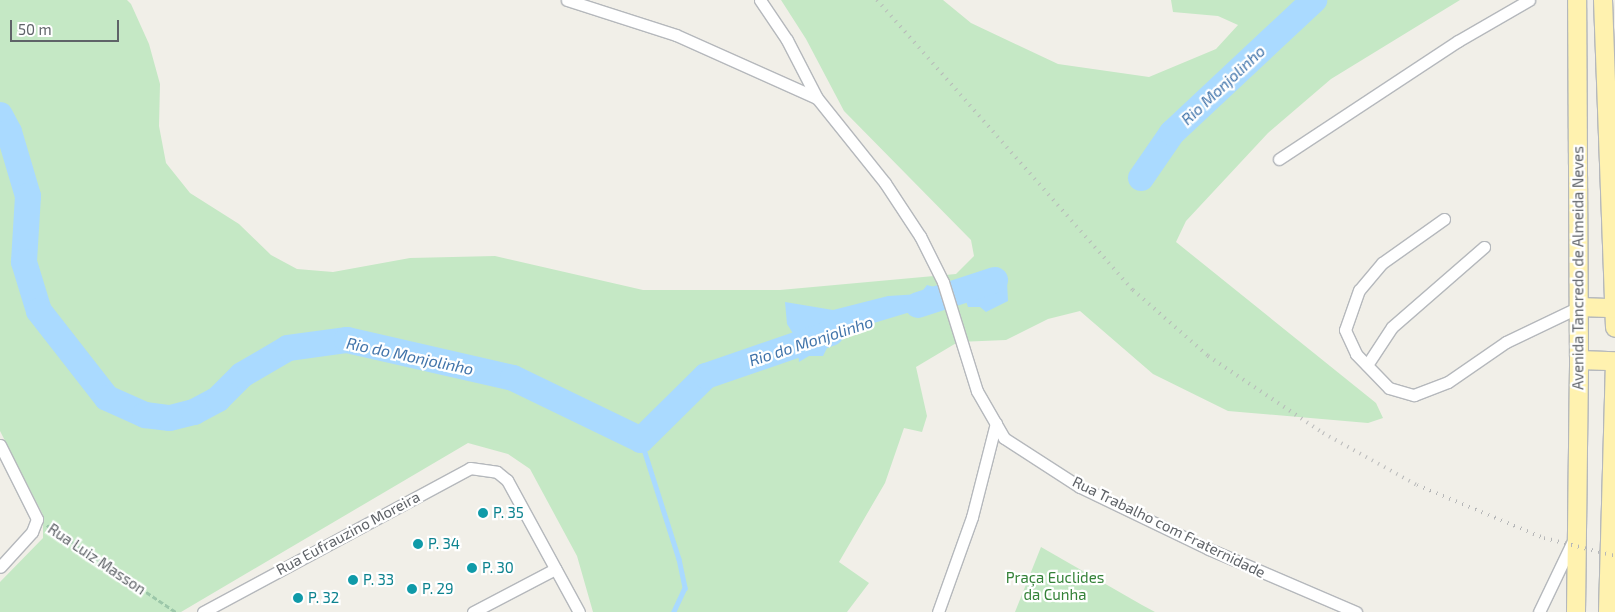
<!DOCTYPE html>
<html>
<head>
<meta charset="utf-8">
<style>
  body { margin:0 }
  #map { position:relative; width:1615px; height:612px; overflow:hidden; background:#f1efe8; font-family:"Exo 2",sans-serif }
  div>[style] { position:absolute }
  .green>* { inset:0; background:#c5e8c5 }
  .water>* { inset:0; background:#aadaff }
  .stream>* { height:4.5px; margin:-2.25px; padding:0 2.25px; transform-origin:2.25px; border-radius:2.25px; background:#aadaff }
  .river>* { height:26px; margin:-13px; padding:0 13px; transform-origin:13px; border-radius:13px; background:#aadaff }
  .path>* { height:2.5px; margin-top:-1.25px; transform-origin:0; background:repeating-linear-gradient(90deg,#9cc7a9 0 5px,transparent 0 7.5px) }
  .roads { filter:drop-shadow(1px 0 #b5b8bc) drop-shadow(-1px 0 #b5b8bc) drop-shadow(0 1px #b5b8bc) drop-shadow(0 -1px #b5b8bc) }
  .minor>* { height:11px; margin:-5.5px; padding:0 5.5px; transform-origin:5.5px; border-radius:5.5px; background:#fff }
  .primary>* { height:18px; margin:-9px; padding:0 9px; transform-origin:9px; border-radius:9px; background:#fff2af }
  .rail>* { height:4px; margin-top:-2px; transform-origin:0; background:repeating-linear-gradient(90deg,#b6b7b8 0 1px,transparent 0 7px) }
  .dots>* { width:14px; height:14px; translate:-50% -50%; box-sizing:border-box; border:2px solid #fff; border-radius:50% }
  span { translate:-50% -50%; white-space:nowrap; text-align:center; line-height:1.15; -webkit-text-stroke:4.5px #fff; paint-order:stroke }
  .street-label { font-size:15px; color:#5f6368 }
  .culture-label { font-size:15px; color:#0d838f }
  .left { translate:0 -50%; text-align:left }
  .park-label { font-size:15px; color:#348238 }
  .water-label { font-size:16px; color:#4174aa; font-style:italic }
  .scale { position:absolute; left:10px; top:20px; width:109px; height:22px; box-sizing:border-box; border:2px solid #5f6368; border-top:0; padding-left:6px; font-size:15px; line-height:18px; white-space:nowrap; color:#5f6368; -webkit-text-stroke:4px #fff; paint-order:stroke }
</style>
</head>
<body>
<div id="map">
  <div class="green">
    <div style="clip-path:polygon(0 0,127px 0,131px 4px,149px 44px,160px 84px,159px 126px,166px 163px,190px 193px,239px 224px,271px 255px,297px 269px,333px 272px,410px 258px,495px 256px,643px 290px,780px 290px,956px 274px,974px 256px,971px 240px,844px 111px,806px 39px,781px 0,943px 0,971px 23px,1058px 64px,1149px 77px,1216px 49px,1238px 25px,1218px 16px,1173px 12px,1171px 0,1460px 0,1331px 79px,1268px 133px,1186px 221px,1176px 242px,1376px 403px,1383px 418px,1368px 423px,1228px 411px,1153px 374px,1080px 311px,1048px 319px,1006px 340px,958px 342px,916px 367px,927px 416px,922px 432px,904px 428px,885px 483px,839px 562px,869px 583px,847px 612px,593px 612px,577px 556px,530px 469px,508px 454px,468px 443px,181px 612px,0 612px,0 582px,43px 538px,43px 515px,0 431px)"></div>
    <div style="clip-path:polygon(1041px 547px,1142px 605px,1155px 612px,1015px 612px)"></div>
  </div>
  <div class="water">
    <div style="clip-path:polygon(997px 273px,1007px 281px,1008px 301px,986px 312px,980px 307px,968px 307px,964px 295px,976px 290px,984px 279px)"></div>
    <div style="clip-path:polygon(927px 285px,942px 289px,947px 303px,933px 311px,907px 313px,844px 332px,836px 339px,836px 344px,827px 348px,823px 356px,809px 356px,799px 362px,796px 338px,787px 324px,785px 302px,833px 310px,888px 296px,920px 294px)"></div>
  </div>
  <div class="stream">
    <div style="left:641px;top:440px;width:125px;rotate:72.3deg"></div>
    <div style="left:679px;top:559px;width:30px;rotate:78deg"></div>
    <div style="left:685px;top:588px;width:26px;rotate:115deg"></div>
  </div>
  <div class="river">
    <div style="left:0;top:115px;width:19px;rotate:62deg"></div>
    <div style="left:9px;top:132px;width:67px;rotate:73.5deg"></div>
    <div style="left:28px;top:196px;width:66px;rotate:93.5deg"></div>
    <div style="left:24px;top:262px;width:51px;rotate:73deg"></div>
    <div style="left:39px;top:311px;width:110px;rotate:52deg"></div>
    <div style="left:107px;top:398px;width:42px;rotate:24.1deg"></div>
    <div style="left:145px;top:415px;width:25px;rotate:7deg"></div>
    <div style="left:170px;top:418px;width:25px;rotate:-14deg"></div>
    <div style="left:194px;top:412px;width:27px;rotate:-28deg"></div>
    <div style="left:218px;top:399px;width:34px;rotate:-45deg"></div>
    <div style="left:242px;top:375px;width:53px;rotate:-30.4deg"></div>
    <div style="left:288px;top:348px;width:60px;rotate:-7.7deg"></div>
    <div style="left:347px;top:340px;width:170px;rotate:12.9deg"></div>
    <div style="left:513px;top:378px;width:142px;rotate:25.8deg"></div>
    <div style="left:641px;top:440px;width:91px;rotate:-44.6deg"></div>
    <div style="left:706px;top:376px;width:132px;rotate:-19deg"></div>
    <div style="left:1141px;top:178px;width:55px;rotate:-55.4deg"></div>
    <div style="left:1172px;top:133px;width:195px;rotate:-43.1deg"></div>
    <div style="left:918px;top:305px;width:81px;rotate:-18deg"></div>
  </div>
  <div class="path">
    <div style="left:47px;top:525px;width:156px;rotate:34deg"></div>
  </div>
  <div class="roads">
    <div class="minor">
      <div style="left:567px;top:0;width:114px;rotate:17.8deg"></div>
      <div style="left:676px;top:35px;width:154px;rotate:24.1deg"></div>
      <div style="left:817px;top:98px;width:109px;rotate:51.3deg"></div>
      <div style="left:885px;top:183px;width:64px;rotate:56.6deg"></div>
      <div style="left:920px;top:236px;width:51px;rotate:63.4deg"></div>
      <div style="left:943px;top:282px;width:114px;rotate:72.7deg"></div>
      <div style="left:977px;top:391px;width:54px;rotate:60.1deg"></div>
      <div style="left:1004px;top:438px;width:90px;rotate:32.8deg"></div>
      <div style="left:1080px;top:487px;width:143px;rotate:25.7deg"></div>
      <div style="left:1209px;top:549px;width:160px;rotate:23.2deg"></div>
      <div style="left:760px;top:0;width:48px;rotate:56deg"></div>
      <div style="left:787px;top:40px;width:65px;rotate:62.7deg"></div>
      <div style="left:1279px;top:159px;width:214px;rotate:-33.4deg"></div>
      <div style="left:1458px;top:41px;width:82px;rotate:-30deg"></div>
      <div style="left:1444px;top:219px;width:76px;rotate:144.6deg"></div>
      <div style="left:1382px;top:263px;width:35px;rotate:130deg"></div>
      <div style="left:1359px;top:290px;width:42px;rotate:109.3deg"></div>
      <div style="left:1345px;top:330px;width:26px;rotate:65deg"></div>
      <div style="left:1356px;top:354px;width:47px;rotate:45.9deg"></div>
      <div style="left:1389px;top:388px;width:26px;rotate:16deg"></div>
      <div style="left:1414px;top:395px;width:36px;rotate:-21deg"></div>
      <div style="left:1448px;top:382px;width:70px;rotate:-34.6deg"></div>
      <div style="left:1506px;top:342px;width:81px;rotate:-25.6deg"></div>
      <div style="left:1367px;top:365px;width:45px;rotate:-56.7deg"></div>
      <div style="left:1392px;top:327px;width:122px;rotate:-41deg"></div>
      <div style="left:0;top:445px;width:83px;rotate:63.4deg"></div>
      <div style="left:37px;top:519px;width:14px;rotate:111deg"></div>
      <div style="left:32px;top:532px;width:47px;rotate:132.4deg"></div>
      <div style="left:203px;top:612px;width:303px;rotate:-28.3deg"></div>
      <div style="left:470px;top:468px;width:27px;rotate:8deg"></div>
      <div style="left:497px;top:472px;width:13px;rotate:39deg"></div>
      <div style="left:507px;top:480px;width:150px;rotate:61.4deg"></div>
      <div style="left:473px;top:612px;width:93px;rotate:-27.7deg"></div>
      <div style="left:938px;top:612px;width:101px;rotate:-70.3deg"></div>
      <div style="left:972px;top:517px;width:97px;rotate:-75.7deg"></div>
      <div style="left:1539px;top:612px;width:81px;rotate:-64.4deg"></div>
    </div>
    <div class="primary">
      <div style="left:1603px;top:0;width:328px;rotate:87.9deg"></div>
      <div style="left:1579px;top:307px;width:36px;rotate:2deg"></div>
      <div style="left:1579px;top:360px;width:36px;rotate:2deg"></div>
      <div style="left:1576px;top:612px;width:252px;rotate:-89.3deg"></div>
      <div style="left:1579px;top:360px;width:360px;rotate:-90.3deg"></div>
      <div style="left:1608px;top:612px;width:244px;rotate:-88.4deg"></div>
    </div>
  </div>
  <div class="rail">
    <div style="left:877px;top:0;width:387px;rotate:48.6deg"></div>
    <div style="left:1133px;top:290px;width:100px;rotate:41.3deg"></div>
    <div style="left:1208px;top:356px;width:138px;rotate:33.8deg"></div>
    <div style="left:1323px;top:433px;width:107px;rotate:29deg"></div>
    <div style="left:1417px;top:485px;width:138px;rotate:22.7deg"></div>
    <div style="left:1544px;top:538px;width:73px;rotate:14.2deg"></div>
  </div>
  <div class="dots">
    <div style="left:483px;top:513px;background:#0f9aa8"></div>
    <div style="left:418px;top:544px;background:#0f9aa8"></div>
    <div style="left:472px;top:568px;background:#0f9aa8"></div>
    <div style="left:353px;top:580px;background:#0f9aa8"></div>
    <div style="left:412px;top:589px;background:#0f9aa8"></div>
    <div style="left:298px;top:598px;background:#0f9aa8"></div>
  </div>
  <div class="street-label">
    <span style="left:1578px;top:268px;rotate:-90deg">Avenida Tancredo de Almeida Neves</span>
    <span style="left:1169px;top:527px;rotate:26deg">Rua Trabalho com Fraternidade</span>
    <span style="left:348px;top:533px;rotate:-28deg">Rua Eufrauzino Moreira</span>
    <span style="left:97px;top:559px;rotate:34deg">Rua Luiz Masson</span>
  </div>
  <div class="culture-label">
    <span class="left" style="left:493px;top:513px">P. 35</span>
    <span class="left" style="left:428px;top:544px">P. 34</span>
    <span class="left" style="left:482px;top:568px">P. 30</span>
    <span class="left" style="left:363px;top:580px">P. 33</span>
    <span class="left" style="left:422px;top:589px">P. 29</span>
    <span class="left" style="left:308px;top:598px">P. 32</span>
  </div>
  <div class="park-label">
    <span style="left:1055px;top:586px">Praça Euclides<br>da Cunha</span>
  </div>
  <div class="water-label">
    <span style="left:1223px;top:85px;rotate:-43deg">Rio Monjolinho</span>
    <span style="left:811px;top:341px;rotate:-18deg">Rio do Monjolinho</span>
    <span style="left:410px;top:356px;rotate:12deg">Rio do Monjolinho</span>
  </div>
  <div class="scale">50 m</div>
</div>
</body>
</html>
